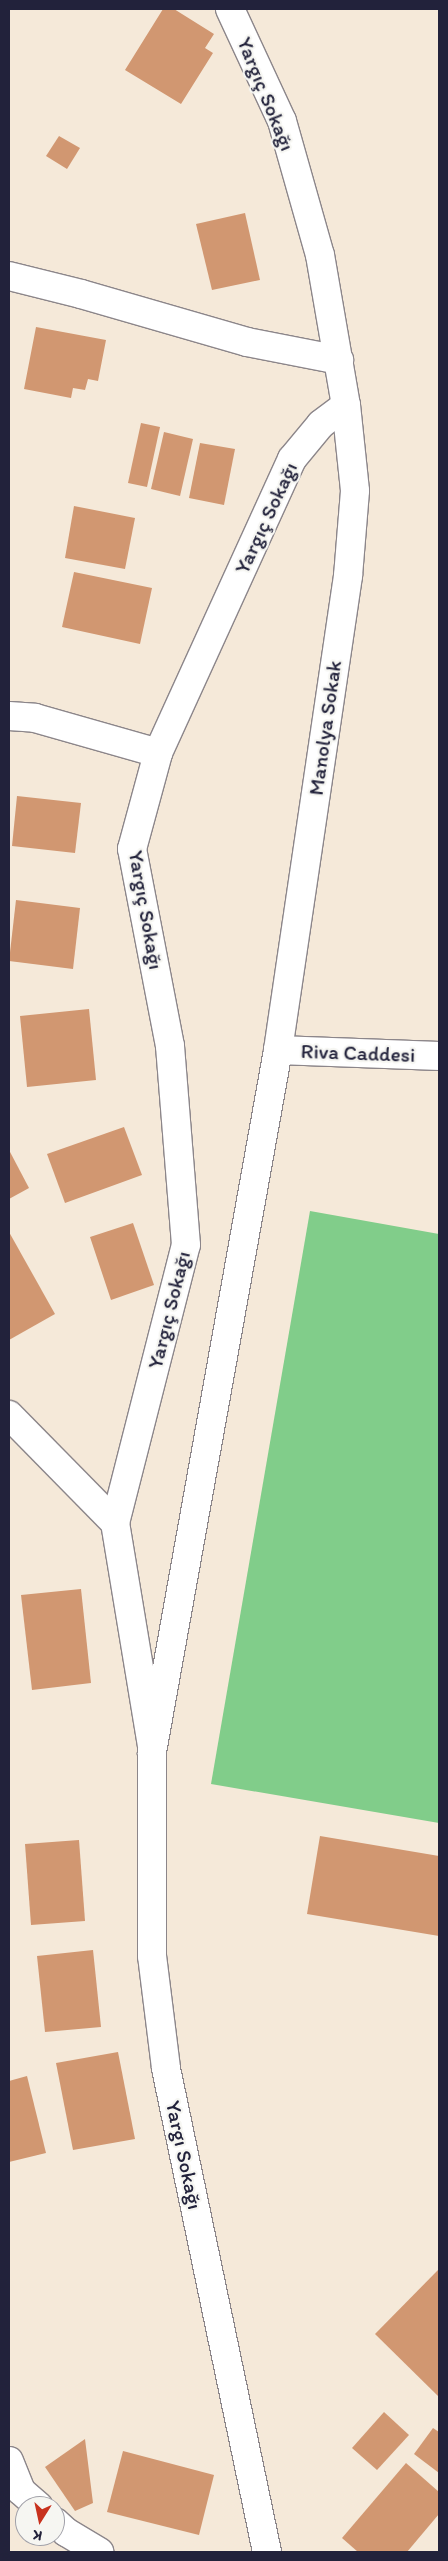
<!DOCTYPE html>
<html>
<head>
<meta charset="utf-8">
<style>
  body { margin:0 }
  #map { position:relative; width:448px; height:2561px; overflow:hidden; background:#f5e9d9; font-family:Itim,sans-serif }
  div>[style] { position:absolute }
  .green>* { inset:0; background:#81cd8a }
  .building>* { inset:0; background:#d19771 }
  .roads { filter:drop-shadow(1px 0 #8c868a) drop-shadow(-1px 0 #8c868a) drop-shadow(0 1px #8c868a) drop-shadow(0 -1px #8c868a) }
  .minor>* { height:28px; margin:-14px; padding:0 14px; transform-origin:14px; border-radius:14px; background:#fff }
  .major>* { height:28px; margin:-14px; padding:0 14px; transform-origin:14px; border-radius:14px; background:#fff }
  span { translate:-50% -50%; white-space:nowrap; text-align:center; line-height:1.15; -webkit-text-stroke:4.5px #f6f6f2; paint-order:stroke }
  .street-label { font-size:21px; color:#22223b }
  .frame { position:absolute; inset:0; border:10px solid #22223b; pointer-events:none }
  .north { position:absolute; left:15px; top:2496px; width:50px; height:50px; box-sizing:border-box; background:#f6f6f2; border:1px solid #a1a1a9; border-radius:50%; rotate:190deg; font-size:14px; font-weight:700; line-height:20px; text-align:center; color:#22223b }
  .north::after { content:''; display:block; margin:auto; width:18px; height:22px; background:#c8321e; clip-path:polygon(50% 0,100% 100%,50% 72%,0 100%) }
</style>
</head>
<body>
<div id="map">
  <div class="green">
    <div style="clip-path:polygon(310px 1211px,439px 1234px,439px 1823px,211px 1784px)"></div>
  </div>
  <div class="building">
    <div style="clip-path:polygon(163px 9px,174px 9px,214px 34px,205px 48px,213px 53px,181px 104px,125px 70px)"></div>
    <div style="clip-path:polygon(59px 136px,80px 148px,67px 169px,46px 156px)"></div>
    <div style="clip-path:polygon(245px 213px,260px 280px,212px 290px,196px 224px)"></div>
    <div style="clip-path:polygon(36px 327px,106px 340px,98px 381px,88px 379px,85px 390px,73px 388px,71px 398px,24px 389px)"></div>
    <div style="clip-path:polygon(141px 423px,160px 427px,147px 487px,128px 483px)"></div>
    <div style="clip-path:polygon(164px 432px,193px 439px,180px 496px,151px 489px)"></div>
    <div style="clip-path:polygon(200px 443px,235px 449px,224px 505px,189px 498px)"></div>
    <div style="clip-path:polygon(74px 506px,135px 518px,125px 569px,65px 558px)"></div>
    <div style="clip-path:polygon(74px 572px,152px 588px,140px 644px,62px 627px)"></div>
    <div style="clip-path:polygon(17px 796px,81px 803px,75px 853px,12px 846px)"></div>
    <div style="clip-path:polygon(16px 900px,80px 908px,73px 969px,9px 961px)"></div>
    <div style="clip-path:polygon(89px 1009px,96px 1080px,27px 1087px,20px 1016px)"></div>
    <div style="clip-path:polygon(124px 1127px,142px 1175px,65px 1203px,47px 1154px)"></div>
    <div style="clip-path:polygon(9px 1150px,29px 1188px,9px 1199px)"></div>
    <div style="clip-path:polygon(133px 1223px,154px 1285px,111px 1300px,90px 1237px)"></div>
    <div style="clip-path:polygon(9px 1232px,55px 1314px,9px 1340px)"></div>
    <div style="clip-path:polygon(81px 1589px,91px 1683px,32px 1690px,21px 1595px)"></div>
    <div style="clip-path:polygon(320px 1836px,439px 1856px,439px 1936px,307px 1914px)"></div>
    <div style="clip-path:polygon(79px 1840px,85px 1921px,31px 1925px,25px 1844px)"></div>
    <div style="clip-path:polygon(93px 1950px,101px 2027px,45px 2032px,37px 1956px)"></div>
    <div style="clip-path:polygon(118px 2052px,135px 2139px,73px 2150px,56px 2063px)"></div>
    <div style="clip-path:polygon(27px 2076px,46px 2153px,9px 2162px,9px 2081px)"></div>
    <div style="clip-path:polygon(439px 2269px,439px 2397px,375px 2334px)"></div>
    <div style="clip-path:polygon(384px 2412px,409px 2435px,377px 2470px,352px 2448px)"></div>
    <div style="clip-path:polygon(433px 2428px,439px 2432px,439px 2473px,414px 2454px)"></div>
    <div style="clip-path:polygon(85px 2439px,93px 2503px,75px 2511px,45px 2467px)"></div>
    <div style="clip-path:polygon(123px 2451px,214px 2475px,199px 2535px,107px 2512px)"></div>
    <div style="clip-path:polygon(406px 2463px,439px 2492px,439px 2514px,407px 2552px,358px 2552px,342px 2538px)"></div>
  </div>
  <div class="roads">
    <div class="minor">
      <div style="left:230px;top:9px;width:123px;rotate:65.1deg"></div>
      <div style="left:282px;top:121px;width:139px;rotate:74.2deg"></div>
      <div style="left:320px;top:255px;width:152px;rotate:80.2deg"></div>
      <div style="left:346px;top:405px;width:86px;rotate:84deg"></div>
      <div style="left:355px;top:491px;width:85px;rotate:94.7deg"></div>
      <div style="left:348px;top:576px;width:479px;rotate:98.4deg"></div>
      <div style="left:9px;top:276px;width:74px;rotate:14deg"></div>
      <div style="left:81px;top:294px;width:173px;rotate:16.1deg"></div>
      <div style="left:247px;top:342px;width:94px;rotate:11.1deg"></div>
      <div style="left:9px;top:716px;width:26px;rotate:4deg"></div>
      <div style="left:35px;top:718px;width:128px;rotate:15.9deg"></div>
      <div style="left:9px;top:1415px;width:151px;rotate:45.5deg"></div>
      <div style="left:152px;top:1746px;width:226px;rotate:-99.4deg"></div>
      <div style="left:115px;top:1523px;width:287px;rotate:-75.7deg"></div>
      <div style="left:186px;top:1245px;width:200px;rotate:-94.6deg"></div>
      <div style="left:170px;top:1046px;width:201px;rotate:-100.9deg"></div>
      <div style="left:132px;top:849px;width:99px;rotate:-74.8deg"></div>
      <div style="left:158px;top:753px;width:323px;rotate:-65.5deg"></div>
      <div style="left:292px;top:459px;width:45px;rotate:-50.4deg"></div>
      <div style="left:321px;top:424px;width:31px;rotate:-37deg"></div>
      <div style="left:9px;top:2461px;width:32px;rotate:68deg"></div>
      <div style="left:21px;top:2491px;width:23px;rotate:41deg"></div>
      <div style="left:55px;top:2522px;width:15px;rotate:42deg"></div>
      <div style="left:66px;top:2532px;width:39px;rotate:31deg"></div>
    </div>
    <div class="major">
      <div style="left:267px;top:2552px;width:494px;rotate:-101.8deg"></div>
      <div style="left:166px;top:2068px;width:113px;rotate:-97.1deg"></div>
      <div style="left:152px;top:1956px;width:204px;rotate:-90deg"></div>
      <div style="left:152px;top:1752px;width:713px;rotate:-79.82deg"></div>
      <div style="left:278px;top:1050px;width:161px;rotate:2.1deg"></div>
    </div>
  </div>
  <div class="street-label">
    <span style="left:266px;top:94px;rotate:68deg">Yargıç Sokağı</span>
    <span style="left:266px;top:518px;rotate:-65deg">Yargıç Sokağı</span>
    <span style="left:325px;top:728px;rotate:-82deg">Manolya Sokak</span>
    <span style="left:146px;top:910px;rotate:80deg">Yargıç Sokağı</span>
    <span style="left:358px;top:1053px;rotate:2deg">Riva Caddesi</span>
    <span style="left:169px;top:1310px;rotate:-76deg">Yargıç Sokağı</span>
    <span style="left:184px;top:2155px;rotate:78deg">Yargı Sokağı</span>
  </div>
  <div class="frame"></div>
  <div class="north">K</div>
</div>
</body>
</html>
